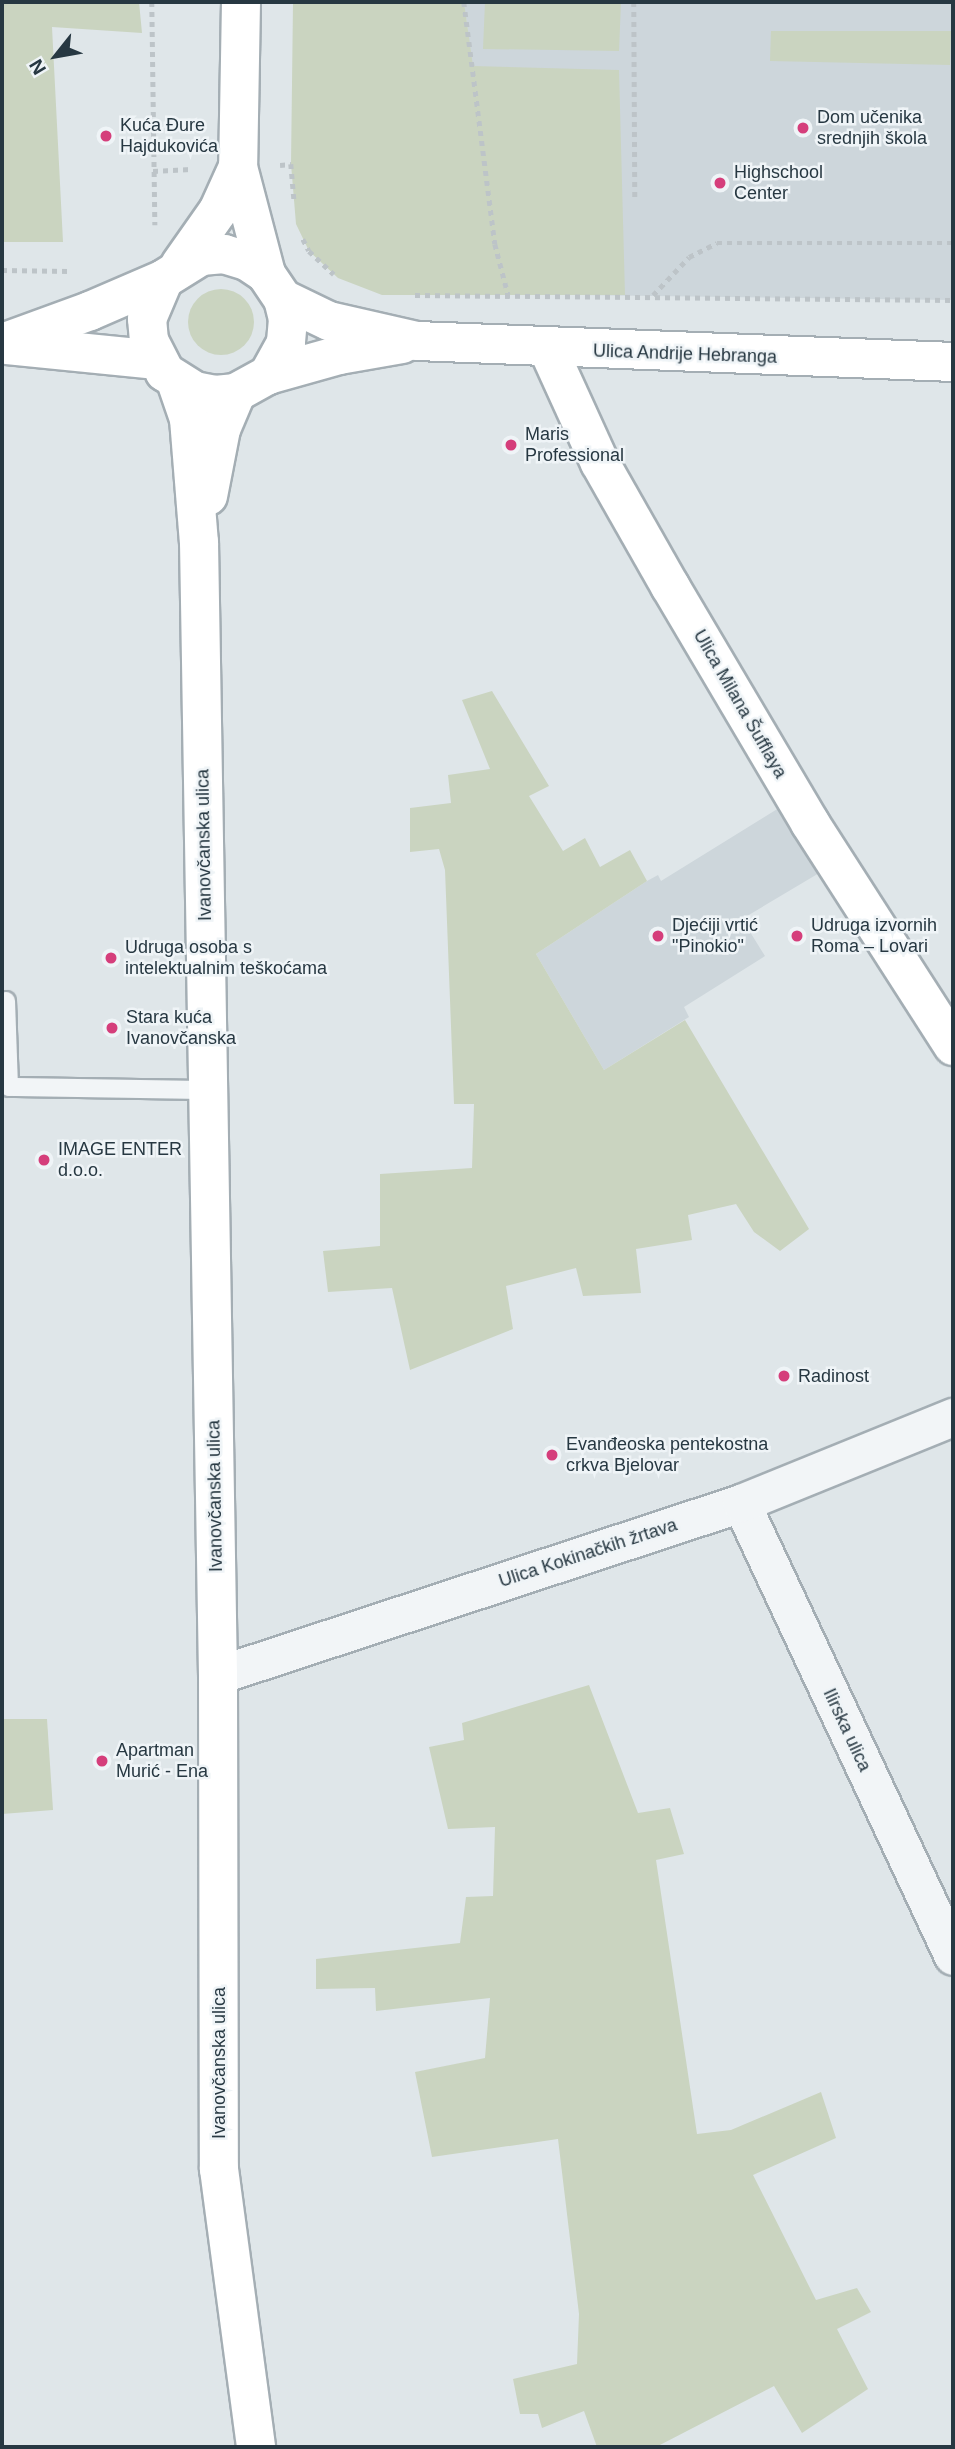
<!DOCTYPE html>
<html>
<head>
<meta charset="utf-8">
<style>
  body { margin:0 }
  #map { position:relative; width:955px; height:2449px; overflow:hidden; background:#dfe6e9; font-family:Arial,sans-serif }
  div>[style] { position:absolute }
  .built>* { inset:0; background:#cdd6db }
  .green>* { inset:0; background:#cad4c0 }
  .round { border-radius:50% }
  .path>* { height:4.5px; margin-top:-2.25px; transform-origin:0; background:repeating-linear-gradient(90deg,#bdc4c8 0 5px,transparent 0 10px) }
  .roads { filter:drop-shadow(2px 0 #a4aeb4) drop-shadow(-2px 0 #a4aeb4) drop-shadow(0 2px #a4aeb4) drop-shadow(0 -2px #a4aeb4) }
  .lane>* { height:18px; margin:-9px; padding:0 9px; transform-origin:9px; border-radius:9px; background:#f2f5f7 }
  .street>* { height:37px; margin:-18.5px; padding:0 18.5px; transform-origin:18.5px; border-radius:18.5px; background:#f2f5f7 }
  .secondary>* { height:38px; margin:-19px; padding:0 19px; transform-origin:19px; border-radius:19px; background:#fff }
  .dots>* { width:19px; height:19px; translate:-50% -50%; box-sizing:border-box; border:4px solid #eff4f7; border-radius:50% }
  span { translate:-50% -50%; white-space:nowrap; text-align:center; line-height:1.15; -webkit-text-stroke:5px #eff4f7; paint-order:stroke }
  .poi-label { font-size:18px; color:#273842 }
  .left { translate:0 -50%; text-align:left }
  .street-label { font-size:18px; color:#273842 }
  .frame { position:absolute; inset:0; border:4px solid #273842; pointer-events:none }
  .north { position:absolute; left:21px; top:21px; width:70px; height:70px; -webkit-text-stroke:5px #eff4f7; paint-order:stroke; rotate:239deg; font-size:19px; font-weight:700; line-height:28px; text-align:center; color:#273842 }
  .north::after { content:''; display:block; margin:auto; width:24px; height:32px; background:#273842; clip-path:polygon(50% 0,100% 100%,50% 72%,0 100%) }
</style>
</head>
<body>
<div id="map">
  <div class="built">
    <div style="clip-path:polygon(464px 2px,953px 2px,953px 300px,508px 294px,495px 244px)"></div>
    <div style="clip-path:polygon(795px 798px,836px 863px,742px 919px,765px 956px,684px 1007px,689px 1017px,604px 1070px,536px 954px,647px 881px,658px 875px,661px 881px)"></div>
  </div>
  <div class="green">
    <div style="clip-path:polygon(2px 2px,139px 2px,142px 33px,52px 27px,63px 242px,2px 242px)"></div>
    <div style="clip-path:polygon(293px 2px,464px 2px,473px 66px,619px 70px,625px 295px,382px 295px,338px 278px,309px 251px,296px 224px,291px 164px)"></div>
    <div style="clip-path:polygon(485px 2px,621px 2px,619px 51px,483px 49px)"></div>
    <div style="clip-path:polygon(771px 31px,951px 31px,950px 65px,770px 61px)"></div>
    <div class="round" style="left:188px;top:289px;width:66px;height:66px"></div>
    <div style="clip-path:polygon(492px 691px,549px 786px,529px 796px,563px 851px,585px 838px,600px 867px,630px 850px,647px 881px,536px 954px,604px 1070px,685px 1020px,809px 1229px,780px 1251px,754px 1232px,736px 1204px,688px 1215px,692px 1240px,636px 1249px,641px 1293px,583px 1296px,576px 1268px,506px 1286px,513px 1329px,410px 1370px,392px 1288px,328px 1292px,323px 1251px,380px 1246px,380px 1174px,472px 1168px,474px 1104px,454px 1104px,445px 870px,439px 849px,410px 852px,410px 808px,451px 803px,448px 775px,490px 769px,462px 700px)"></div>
    <div style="clip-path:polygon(589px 1685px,638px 1813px,670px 1808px,684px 1854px,656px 1860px,697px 2134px,731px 2130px,821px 2092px,836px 2138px,753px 2175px,816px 2300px,857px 2288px,871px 2312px,837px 2329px,868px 2389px,802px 2433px,774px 2386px,656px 2447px,597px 2447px,584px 2411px,542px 2428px,538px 2414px,520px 2414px,513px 2379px,577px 2364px,579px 2314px,558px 2139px,432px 2157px,415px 2072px,485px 2058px,490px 1998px,376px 2011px,375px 1988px,316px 1989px,316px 1959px,460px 1943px,466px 1897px,493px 1896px,495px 1827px,448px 1829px,429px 1747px,464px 1740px,462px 1723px)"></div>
    <div style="clip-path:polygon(2px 1719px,47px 1719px,53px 1810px,2px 1814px)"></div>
  </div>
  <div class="path">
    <div style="left:152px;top:2px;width:223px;rotate:89.2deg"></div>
    <div style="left:464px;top:2px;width:244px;rotate:82.7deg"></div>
    <div style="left:495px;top:244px;width:52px;rotate:75.4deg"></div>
    <div style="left:634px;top:2px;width:197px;rotate:89.7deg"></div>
    <div style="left:280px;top:165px;width:11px;rotate:-5deg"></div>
    <div style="left:291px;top:164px;width:36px;rotate:85deg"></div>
    <div style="left:153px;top:171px;width:38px;rotate:-3deg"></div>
    <div style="left:303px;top:239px;width:13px;rotate:63deg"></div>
    <div style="left:309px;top:251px;width:34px;rotate:43deg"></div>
    <div style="left:2px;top:270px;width:67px;rotate:0.9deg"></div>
    <div style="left:415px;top:295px;width:538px;rotate:0.53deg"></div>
    <div style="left:653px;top:295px;width:52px;rotate:-46.5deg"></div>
    <div style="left:689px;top:257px;width:31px;rotate:-27deg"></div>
    <div style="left:717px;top:243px;width:236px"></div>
  </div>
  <div class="roads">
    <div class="lane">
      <div style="left:6px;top:1001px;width:86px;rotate:88deg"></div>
      <div style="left:9px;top:1087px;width:200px;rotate:0.9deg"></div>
    </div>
    <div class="street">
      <div style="left:741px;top:1503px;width:500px;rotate:64.92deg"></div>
      <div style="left:218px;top:1675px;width:551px;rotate:-18.2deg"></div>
      <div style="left:741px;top:1503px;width:229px;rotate:-22.1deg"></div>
    </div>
    <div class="secondary">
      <div style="left:241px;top:2px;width:165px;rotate:91deg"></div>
      <div style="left:238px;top:167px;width:111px;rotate:75.3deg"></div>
      <div style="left:180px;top:265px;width:66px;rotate:-54.9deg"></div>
      <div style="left:218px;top:211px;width:48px;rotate:-65.6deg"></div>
      <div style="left:283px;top:299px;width:51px;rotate:25.6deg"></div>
      <div style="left:329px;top:321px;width:90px;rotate:12.8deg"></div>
      <div style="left:417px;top:341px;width:536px;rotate:2.24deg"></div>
      <div style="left:2px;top:343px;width:94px;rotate:-20deg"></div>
      <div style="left:90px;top:311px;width:81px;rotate:-23.4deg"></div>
      <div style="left:164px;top:279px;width:44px;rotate:-31.9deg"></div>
      <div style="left:201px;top:256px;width:23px;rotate:-5deg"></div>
      <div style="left:224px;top:254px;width:24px;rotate:17deg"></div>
      <div style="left:247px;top:261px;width:23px;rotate:34deg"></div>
      <div style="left:266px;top:274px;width:30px;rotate:56deg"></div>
      <div style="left:283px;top:299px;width:21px;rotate:76deg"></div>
      <div style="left:288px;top:319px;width:24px;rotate:95deg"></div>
      <div style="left:286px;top:343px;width:37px;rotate:119deg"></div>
      <div style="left:268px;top:375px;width:37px;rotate:151deg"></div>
      <div style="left:236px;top:393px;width:21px;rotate:175deg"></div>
      <div style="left:215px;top:395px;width:20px;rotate:-169deg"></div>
      <div style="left:195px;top:391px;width:36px;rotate:-148deg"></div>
      <div style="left:165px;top:372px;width:35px;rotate:-117deg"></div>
      <div style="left:149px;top:341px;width:22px;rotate:-95deg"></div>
      <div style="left:147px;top:319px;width:43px;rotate:-67deg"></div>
      <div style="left:7px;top:345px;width:151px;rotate:5.7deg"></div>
      <div style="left:548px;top:349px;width:125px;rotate:65.5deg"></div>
      <div style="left:600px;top:463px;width:142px;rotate:60.4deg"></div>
      <div style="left:670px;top:586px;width:275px;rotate:59.4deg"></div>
      <div style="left:810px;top:823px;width:265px;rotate:57.3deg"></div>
      <div style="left:268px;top:375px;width:74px;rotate:-15.7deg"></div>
      <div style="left:339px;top:355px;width:64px;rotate:-9.9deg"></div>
      <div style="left:176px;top:381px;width:40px;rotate:71.1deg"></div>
      <div style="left:189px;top:419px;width:123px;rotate:85.4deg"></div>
      <div style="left:199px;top:542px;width:1133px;rotate:89.04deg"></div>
      <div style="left:218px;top:1675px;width:494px;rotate:89.9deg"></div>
      <div style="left:219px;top:2169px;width:280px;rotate:82.4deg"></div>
      <div style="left:208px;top:496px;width:68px;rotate:-79deg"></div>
      <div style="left:221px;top:429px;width:39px;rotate:-67deg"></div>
    </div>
  </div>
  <div class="dots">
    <div style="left:803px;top:128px;background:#d53e7b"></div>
    <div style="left:106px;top:136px;background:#d53e7b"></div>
    <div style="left:720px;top:183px;background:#d53e7b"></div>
    <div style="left:511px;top:445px;background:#d53e7b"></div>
    <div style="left:658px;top:936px;background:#d53e7b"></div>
    <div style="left:797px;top:936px;background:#d53e7b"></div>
    <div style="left:111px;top:958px;background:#d53e7b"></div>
    <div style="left:112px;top:1028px;background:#d53e7b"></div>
    <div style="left:44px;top:1160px;background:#d53e7b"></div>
    <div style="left:784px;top:1376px;background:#d53e7b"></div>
    <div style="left:552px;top:1455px;background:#d53e7b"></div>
    <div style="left:102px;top:1761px;background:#d53e7b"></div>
  </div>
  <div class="poi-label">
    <span class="left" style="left:817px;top:128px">Dom učenika<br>srednjih škola</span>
    <span class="left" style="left:120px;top:136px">Kuća Đure<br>Hajdukovića</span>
    <span class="left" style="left:734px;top:183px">Highschool<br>Center</span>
    <span class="left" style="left:525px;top:445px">Maris<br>Professional</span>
    <span class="left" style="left:672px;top:936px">Djećiji vrtić<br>"Pinokio"</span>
    <span class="left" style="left:811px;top:936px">Udruga izvornih<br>Roma – Lovari</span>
    <span class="left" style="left:125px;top:958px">Udruga osoba s<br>intelektualnim teškoćama</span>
    <span class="left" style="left:126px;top:1028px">Stara kuća<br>Ivanovčanska</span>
    <span class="left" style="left:58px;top:1160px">IMAGE ENTER<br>d.o.o.</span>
    <span class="left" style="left:798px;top:1376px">Radinost</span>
    <span class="left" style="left:566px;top:1455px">Evanđeoska pentekostna<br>crkva Bjelovar</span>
    <span class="left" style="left:116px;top:1761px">Apartman<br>Murić - Ena</span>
  </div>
  <div class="street-label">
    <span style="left:685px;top:354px;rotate:2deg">Ulica Andrije Hebranga</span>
    <span style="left:740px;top:704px;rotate:60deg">Ulica Milana Šufflaya</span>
    <span style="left:204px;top:845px;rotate:-91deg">Ivanovčanska ulica</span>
    <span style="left:215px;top:1496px;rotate:-91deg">Ivanovčanska ulica</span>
    <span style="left:588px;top:1553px;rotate:-18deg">Ulica Kokinačkih žrtava</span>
    <span style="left:847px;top:1730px;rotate:65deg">Ilirska ulica</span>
    <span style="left:219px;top:2063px;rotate:-90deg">Ivanovčanska ulica</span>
  </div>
  <div class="frame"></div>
  <div class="north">N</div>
</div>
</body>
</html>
